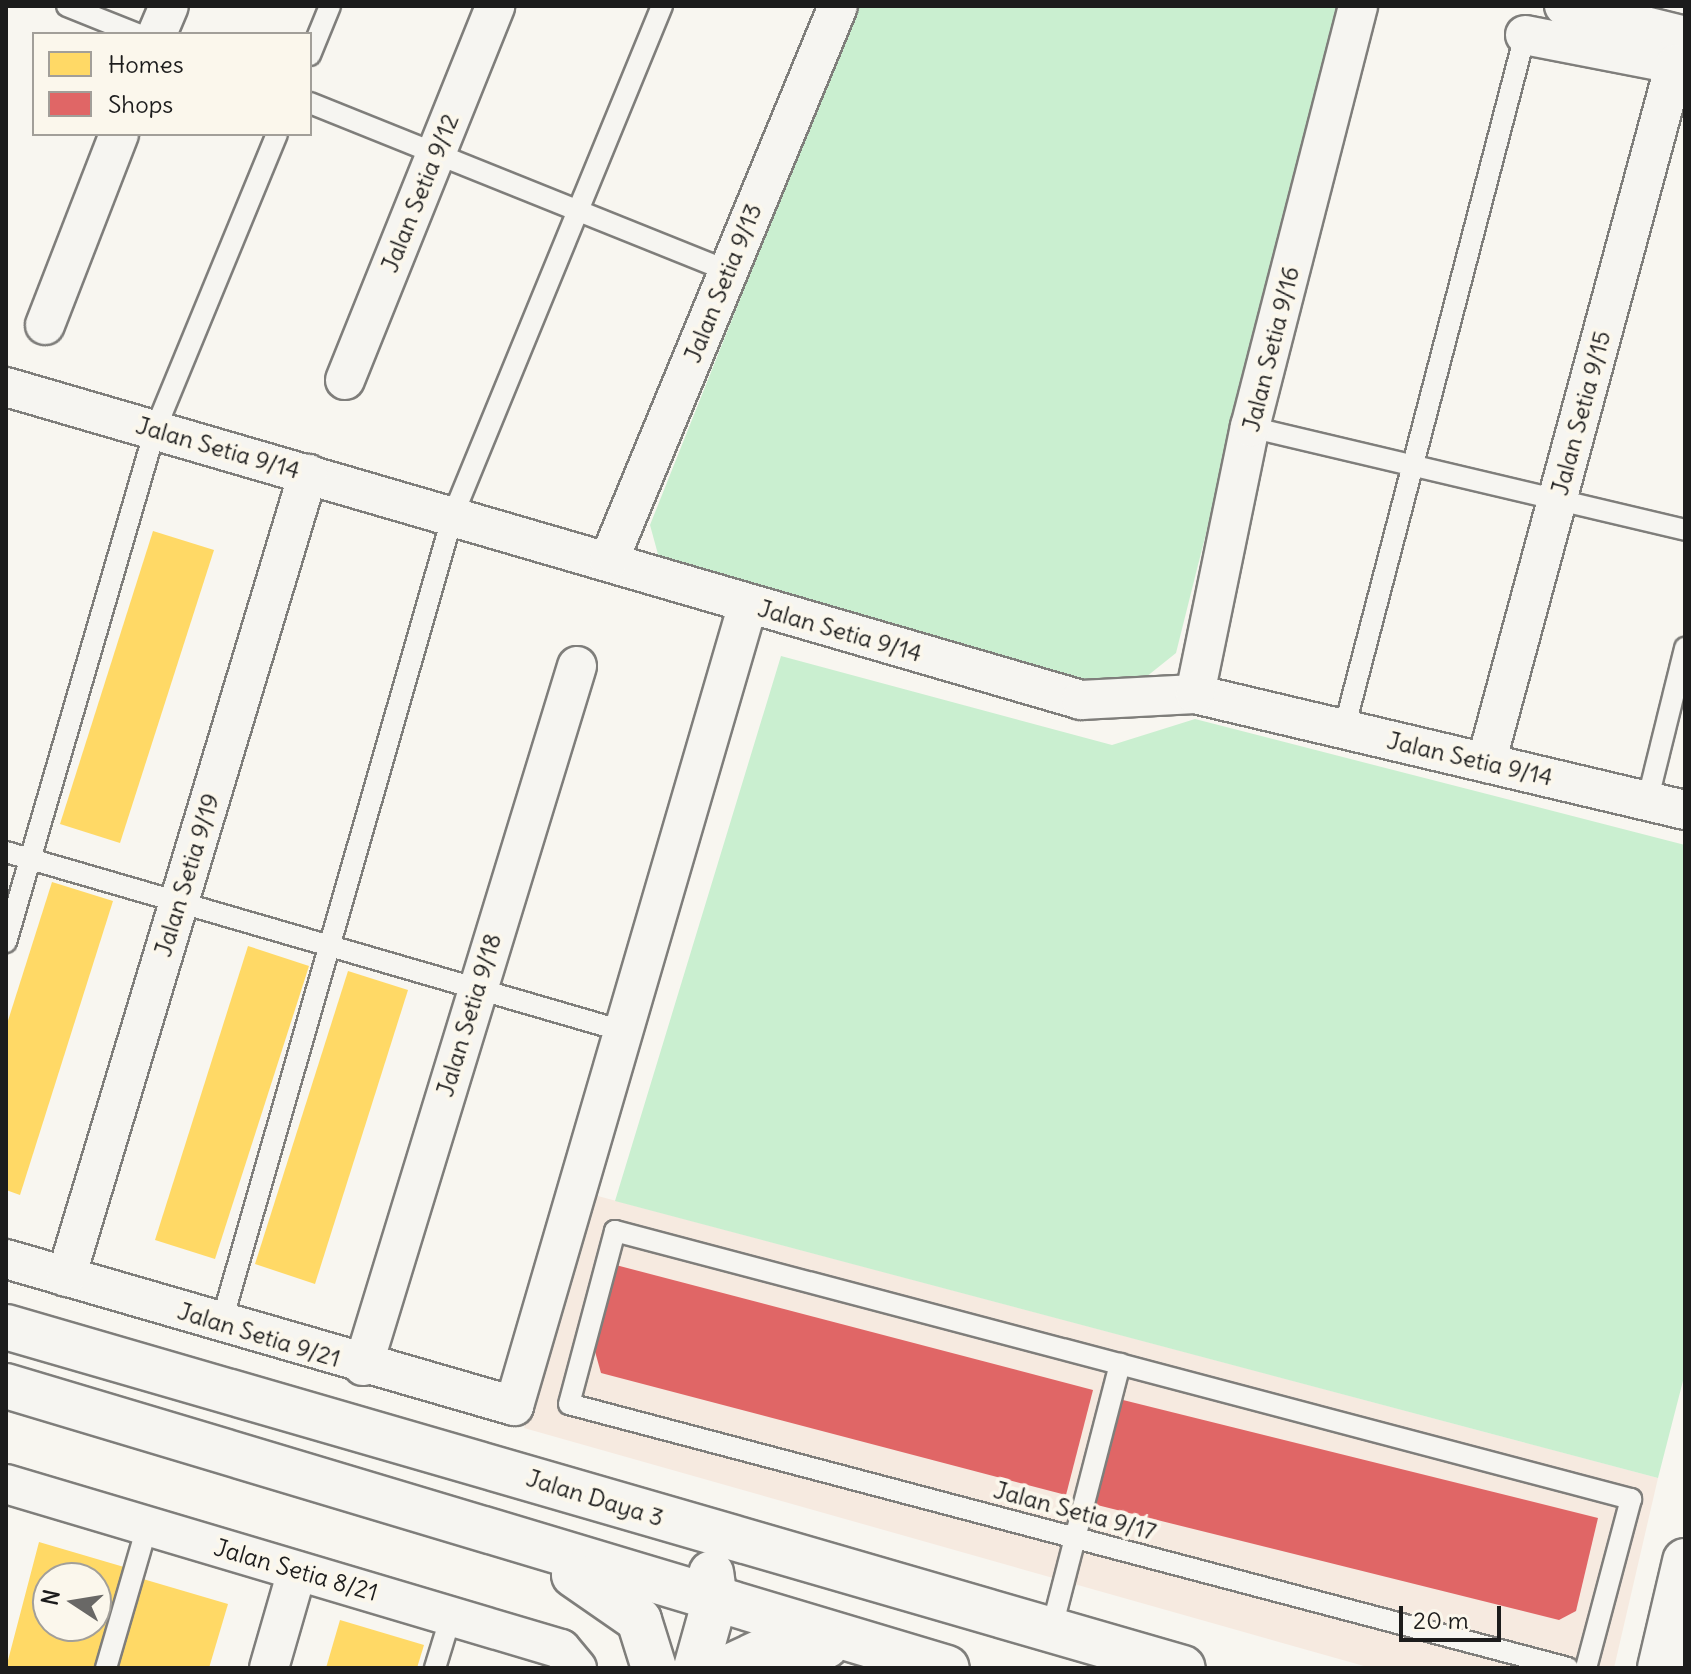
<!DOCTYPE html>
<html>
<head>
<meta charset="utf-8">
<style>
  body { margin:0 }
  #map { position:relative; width:1691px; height:1674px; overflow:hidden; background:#f8f6f0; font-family:Delius,sans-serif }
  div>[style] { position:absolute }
  .built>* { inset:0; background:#f6eae0 }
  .green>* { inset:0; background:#caefd0 }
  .homes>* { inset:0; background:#ffd966 }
  .shops>* { inset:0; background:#e06666 }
  .roads { filter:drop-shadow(2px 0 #7f7e7b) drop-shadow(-2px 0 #7f7e7b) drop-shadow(0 2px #7f7e7b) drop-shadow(0 -2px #7f7e7b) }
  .lane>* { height:20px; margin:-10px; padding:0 10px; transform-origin:10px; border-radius:10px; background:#f6f5f1 }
  .street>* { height:38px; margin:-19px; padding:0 19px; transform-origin:19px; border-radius:19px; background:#f6f5f1 }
  .secondary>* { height:44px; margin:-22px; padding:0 22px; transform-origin:22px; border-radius:22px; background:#f6f5f1 }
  span { translate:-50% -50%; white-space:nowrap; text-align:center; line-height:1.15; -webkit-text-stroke:8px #fbf7ec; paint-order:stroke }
  .street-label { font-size:24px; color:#1c1c1c }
  .frame { position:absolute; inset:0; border:8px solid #1c1c1c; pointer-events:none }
  .legend { position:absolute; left:32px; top:32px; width:280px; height:104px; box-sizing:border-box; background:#fbf7ec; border:2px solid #a29f99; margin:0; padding:10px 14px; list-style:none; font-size:24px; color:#1c1c1c }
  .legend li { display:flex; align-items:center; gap:16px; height:40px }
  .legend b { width:40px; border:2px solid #a29f99 }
  .north { position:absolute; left:32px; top:1562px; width:80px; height:80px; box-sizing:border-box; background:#fbf7ec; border:2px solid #a29f99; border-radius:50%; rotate:282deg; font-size:22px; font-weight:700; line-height:32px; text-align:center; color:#1c1c1c }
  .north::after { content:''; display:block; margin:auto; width:28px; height:36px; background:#696866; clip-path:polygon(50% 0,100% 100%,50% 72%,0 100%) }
  .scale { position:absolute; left:1399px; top:1606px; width:102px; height:36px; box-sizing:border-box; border:4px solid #1c1c1c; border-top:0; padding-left:10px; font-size:24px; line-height:28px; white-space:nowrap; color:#1c1c1c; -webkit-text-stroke:6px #fbf7ec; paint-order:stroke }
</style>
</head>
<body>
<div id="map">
  <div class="built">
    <div style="clip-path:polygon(594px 1195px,1658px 1478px,1614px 1668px,1371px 1668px,524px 1428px)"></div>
  </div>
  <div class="green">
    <div style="clip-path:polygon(857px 6px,1338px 6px,1176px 653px,1136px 685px,1105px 688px,659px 558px,650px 525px)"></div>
    <div style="clip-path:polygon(781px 656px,1112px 745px,1195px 719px,1685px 845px,1685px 1373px,1658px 1478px,615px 1201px)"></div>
  </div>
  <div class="homes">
    <div style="clip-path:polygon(153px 531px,214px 550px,120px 843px,60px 824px)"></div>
    <div style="clip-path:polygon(52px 882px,113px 901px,20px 1195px,6px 1190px,6px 1027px)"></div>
    <div style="clip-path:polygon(248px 946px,309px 966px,215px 1259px,155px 1240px)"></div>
    <div style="clip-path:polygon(348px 971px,408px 990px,315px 1284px,255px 1264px)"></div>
    <div style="clip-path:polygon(evenodd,39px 1542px,124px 1567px,94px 1668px,6px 1668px,39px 1542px,48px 1578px,96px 1578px,96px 1626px,48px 1626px,48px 1578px)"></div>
    <div style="clip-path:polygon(143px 1579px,228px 1604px,209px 1668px,117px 1668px)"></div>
    <div style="clip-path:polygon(340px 1620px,424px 1645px,417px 1668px,326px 1668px)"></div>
  </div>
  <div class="shops">
    <div style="clip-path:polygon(612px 1264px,1093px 1390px,1066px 1495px,601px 1373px,592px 1341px)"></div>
    <div style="clip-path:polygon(1119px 1399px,1598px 1518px,1576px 1611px,1559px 1620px,1093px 1504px)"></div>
  </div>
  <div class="roads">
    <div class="lane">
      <div style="left:67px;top:6px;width:75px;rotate:21.8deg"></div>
      <div style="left:310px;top:55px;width:53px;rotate:-67.8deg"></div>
      <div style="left:310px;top:103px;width:450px;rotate:21.9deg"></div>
      <div style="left:1250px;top:427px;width:447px;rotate:13.3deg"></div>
      <div style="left:1344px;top:729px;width:717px;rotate:-75.38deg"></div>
      <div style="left:1647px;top:802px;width:159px;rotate:-76.1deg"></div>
      <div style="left:6px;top:852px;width:642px;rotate:16.18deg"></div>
      <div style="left:6px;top:942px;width:533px;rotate:-73.77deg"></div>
      <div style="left:155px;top:430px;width:320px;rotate:-67.6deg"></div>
      <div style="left:221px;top:1324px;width:842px;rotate:-74deg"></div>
      <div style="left:453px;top:515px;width:550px;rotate:-67.68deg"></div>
      <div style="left:1051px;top:1631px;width:276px;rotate:-75.5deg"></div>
      <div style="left:106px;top:1668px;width:147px;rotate:-73.8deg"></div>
      <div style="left:435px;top:1668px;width:54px;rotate:-72.9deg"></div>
      <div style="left:1568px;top:1668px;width:1033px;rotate:-165.2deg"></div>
      <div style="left:569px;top:1404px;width:179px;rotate:-75.1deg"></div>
      <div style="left:615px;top:1231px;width:1051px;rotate:14.78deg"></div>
      <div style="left:1631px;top:1499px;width:175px;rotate:104.9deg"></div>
    </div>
    <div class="street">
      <div style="left:1564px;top:6px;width:125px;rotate:13.9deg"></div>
      <div style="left:157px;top:34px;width:30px;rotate:-67deg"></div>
      <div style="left:1525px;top:35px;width:163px;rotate:11deg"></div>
      <div style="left:45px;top:325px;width:205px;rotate:-68.8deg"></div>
      <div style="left:345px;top:380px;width:403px;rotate:-68.1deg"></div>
      <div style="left:6px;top:387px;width:1120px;rotate:16.23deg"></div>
      <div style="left:1081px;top:700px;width:114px;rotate:-3deg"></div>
      <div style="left:1195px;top:694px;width:504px;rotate:13.32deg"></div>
      <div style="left:609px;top:560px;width:599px;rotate:-67.54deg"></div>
      <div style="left:1195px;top:694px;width:273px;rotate:-78.4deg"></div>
      <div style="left:1250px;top:427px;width:435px;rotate:-75.6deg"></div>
      <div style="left:1486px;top:763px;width:724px;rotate:-74.87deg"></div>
      <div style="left:6px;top:1259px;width:529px;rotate:16.14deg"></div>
      <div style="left:514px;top:1406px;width:835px;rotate:-73.73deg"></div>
      <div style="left:66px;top:1277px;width:839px;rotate:-73.23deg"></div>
      <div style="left:363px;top:1366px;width:732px;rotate:-73deg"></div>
      <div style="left:6px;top:1484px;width:579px;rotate:16.56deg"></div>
      <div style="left:561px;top:1649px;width:25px;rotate:50deg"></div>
      <div style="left:269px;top:1668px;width:101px;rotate:-73.9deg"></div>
    </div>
    <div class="secondary">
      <div style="left:6px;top:1327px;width:1225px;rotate:16.16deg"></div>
      <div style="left:6px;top:1386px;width:982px;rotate:16.68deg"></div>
      <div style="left:574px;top:1575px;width:79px;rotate:34.7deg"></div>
      <div style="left:639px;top:1620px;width:50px;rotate:72.6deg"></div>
      <div style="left:696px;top:1668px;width:71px;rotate:-74.4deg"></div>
      <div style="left:715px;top:1600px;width:27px;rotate:-98deg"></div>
      <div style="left:727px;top:1668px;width:52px;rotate:-25.1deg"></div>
      <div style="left:774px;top:1646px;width:52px"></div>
      <div style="left:1660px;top:1668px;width:110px;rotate:-76.8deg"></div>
    </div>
  </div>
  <div class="street-label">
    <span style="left:420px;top:193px;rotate:-68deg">Jalan Setia 9/12</span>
    <span style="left:723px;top:283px;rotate:-68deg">Jalan Setia 9/13</span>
    <span style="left:1271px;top:349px;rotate:-76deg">Jalan Setia 9/16</span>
    <span style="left:1581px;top:413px;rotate:-75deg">Jalan Setia 9/15</span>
    <span style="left:218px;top:448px;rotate:16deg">Jalan Setia 9/14</span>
    <span style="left:840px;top:631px;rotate:16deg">Jalan Setia 9/14</span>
    <span style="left:1470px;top:759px;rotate:13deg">Jalan Setia 9/14</span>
    <span style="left:187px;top:875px;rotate:-73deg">Jalan Setia 9/19</span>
    <span style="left:469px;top:1015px;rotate:-73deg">Jalan Setia 9/18</span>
    <span style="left:259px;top:1335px;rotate:17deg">Jalan Setia 9/21</span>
    <span style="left:595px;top:1498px;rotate:17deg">Jalan Daya 3</span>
    <span style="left:1075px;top:1511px;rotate:15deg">Jalan Setia 9/17</span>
    <span style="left:296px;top:1570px;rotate:16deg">Jalan Setia 8/21</span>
  </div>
  <div class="frame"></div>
  <ul class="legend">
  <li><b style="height:22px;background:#ffd966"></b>Homes</li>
  <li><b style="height:22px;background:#e06666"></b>Shops</li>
  </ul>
  <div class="north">N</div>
  <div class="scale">20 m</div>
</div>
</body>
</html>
